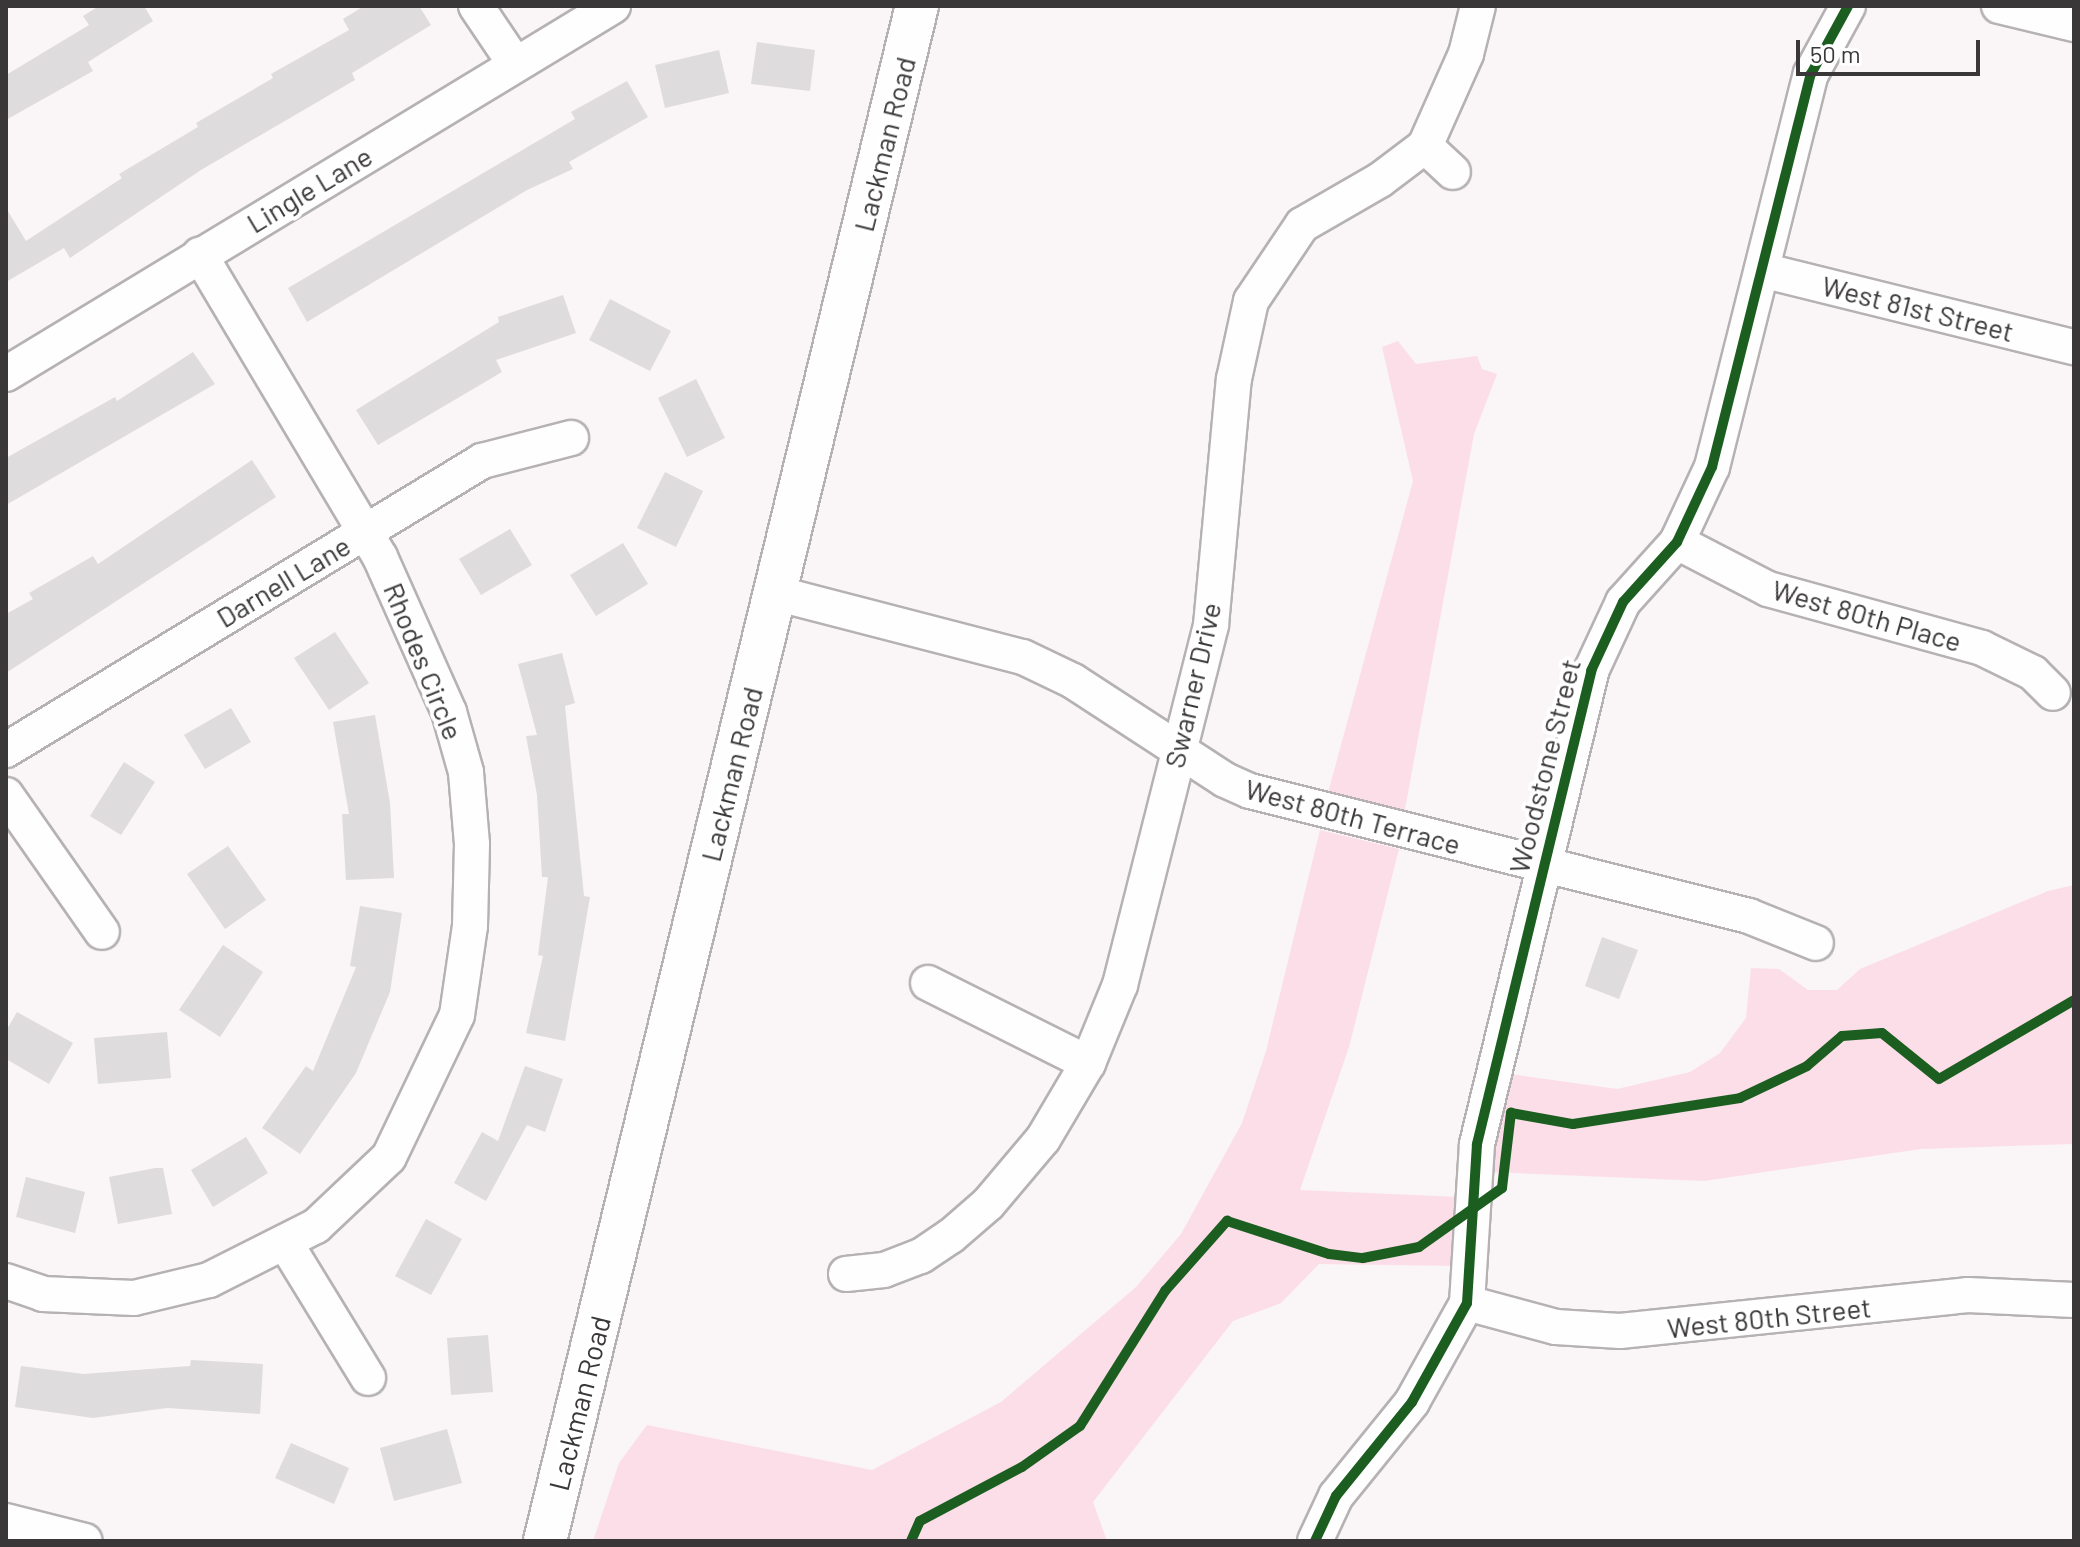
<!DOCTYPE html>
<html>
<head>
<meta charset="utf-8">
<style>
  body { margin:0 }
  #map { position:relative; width:2080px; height:1547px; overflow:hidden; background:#faf5f7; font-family:Barlow,sans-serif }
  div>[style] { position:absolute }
  .green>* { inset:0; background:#fcdee9 }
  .building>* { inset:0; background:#dfdcdd }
  .roads { filter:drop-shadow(2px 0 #b6b2b3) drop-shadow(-2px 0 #b6b2b3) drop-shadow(0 2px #b6b2b3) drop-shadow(0 -2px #b6b2b3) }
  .minor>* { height:34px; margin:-17px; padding:0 17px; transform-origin:17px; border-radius:17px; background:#fefefe }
  .major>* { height:42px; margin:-21px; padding:0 21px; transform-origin:21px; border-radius:21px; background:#fefefe }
  .cycleway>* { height:10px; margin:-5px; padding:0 5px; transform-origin:5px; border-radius:5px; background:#1b5e20 }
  span { translate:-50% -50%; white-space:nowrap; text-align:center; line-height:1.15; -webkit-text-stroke:8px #fff; paint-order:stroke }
  .street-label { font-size:28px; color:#3a3738 }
  .frame { position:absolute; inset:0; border:8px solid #3a3738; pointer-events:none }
  .scale { position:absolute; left:1796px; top:40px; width:184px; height:36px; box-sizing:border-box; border:4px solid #3a3738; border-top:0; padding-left:10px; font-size:24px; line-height:28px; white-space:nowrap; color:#3a3738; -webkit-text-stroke:6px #fff; paint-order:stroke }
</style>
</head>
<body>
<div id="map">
  <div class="green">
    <div style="clip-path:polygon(1398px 341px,1416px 364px,1477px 356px,1482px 369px,1497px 374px,1474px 434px,1403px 820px,1326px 800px,1413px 481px,1382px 347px)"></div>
    <div style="clip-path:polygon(1320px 830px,1399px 849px,1349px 1047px,1300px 1190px,1459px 1197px,1455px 1266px,1319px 1264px,1281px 1303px,1233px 1321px,1093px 1502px,1107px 1541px,593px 1541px,619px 1463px,647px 1425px,872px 1470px,1001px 1402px,1136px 1287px,1181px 1234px,1242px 1123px,1266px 1051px)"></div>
    <div style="clip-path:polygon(2074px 885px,2074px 1144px,1921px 1149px,1704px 1181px,1490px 1172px,1510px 1074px,1617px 1089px,1690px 1072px,1720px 1053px,1746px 1018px,1751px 968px,1779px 969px,1808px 990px,1837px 990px,1860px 969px,2048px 891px)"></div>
  </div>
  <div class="building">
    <div style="clip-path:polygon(99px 6px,144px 6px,153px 21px,88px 62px,93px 71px,6px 120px,6px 75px,89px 25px,83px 16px)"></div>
    <div style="clip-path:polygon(364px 6px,419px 6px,431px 25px,352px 73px,355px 80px,201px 170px,70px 258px,64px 248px,6px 282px,6px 208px,26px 241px,122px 178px,119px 174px,198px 127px,196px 123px,273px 78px,271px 74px,349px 30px,343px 19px)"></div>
    <div style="clip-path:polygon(757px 42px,815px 50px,810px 91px,751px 84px)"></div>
    <div style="clip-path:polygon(719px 50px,729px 93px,665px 108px,655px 65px)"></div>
    <div style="clip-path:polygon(627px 81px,648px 117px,569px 162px,573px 169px,527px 190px,307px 322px,288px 288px,575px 119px,571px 112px)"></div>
    <div style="clip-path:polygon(563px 295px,576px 333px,496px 360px,502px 372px,378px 445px,356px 410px,499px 322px,498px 317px)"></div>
    <div style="clip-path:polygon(610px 299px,671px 331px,650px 371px,589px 340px)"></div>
    <div style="clip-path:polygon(193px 352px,215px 384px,6px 505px,6px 458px,115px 397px,117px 401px)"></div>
    <div style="clip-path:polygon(696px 379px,725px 438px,687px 457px,658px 398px)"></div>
    <div style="clip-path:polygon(252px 460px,276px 497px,6px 673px,6px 614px,33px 599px,29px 593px,93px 556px,98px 564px)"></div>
    <div style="clip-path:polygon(665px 472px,703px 491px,676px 547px,637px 528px)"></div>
    <div style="clip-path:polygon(510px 529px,532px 565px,481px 595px,459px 559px)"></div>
    <div style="clip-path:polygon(623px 543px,648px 584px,596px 616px,570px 575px)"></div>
    <div style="clip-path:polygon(335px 632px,369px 683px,329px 710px,294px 658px)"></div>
    <div style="clip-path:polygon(562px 653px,575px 703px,565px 706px,584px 896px,590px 897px,565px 1041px,526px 1033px,543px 956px,538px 955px,548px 877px,542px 877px,537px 795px,526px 736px,537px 735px,518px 664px)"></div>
    <div style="clip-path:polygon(231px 708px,251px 742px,205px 769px,184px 735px)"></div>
    <div style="clip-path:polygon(375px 715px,390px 803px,394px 878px,346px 880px,342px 814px,349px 814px,333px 722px)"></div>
    <div style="clip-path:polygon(124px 762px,155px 782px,121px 835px,90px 816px)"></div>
    <div style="clip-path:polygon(228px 846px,266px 900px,225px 929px,187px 874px)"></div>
    <div style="clip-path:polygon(360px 906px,402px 913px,390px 992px,356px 1073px,300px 1154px,262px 1128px,306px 1066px,313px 1071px,356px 967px,350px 966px)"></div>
    <div style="clip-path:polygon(1602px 937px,1638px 950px,1619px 999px,1585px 986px)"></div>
    <div style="clip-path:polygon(223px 945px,263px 972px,220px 1037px,179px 1010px)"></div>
    <div style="clip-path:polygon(17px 1012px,73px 1043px,49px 1084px,6px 1059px,6px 1031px)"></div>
    <div style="clip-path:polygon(167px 1032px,171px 1078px,98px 1084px,94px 1038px)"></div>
    <div style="clip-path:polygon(525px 1066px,563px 1079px,545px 1132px,527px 1125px,486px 1201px,454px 1183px,482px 1132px,498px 1141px)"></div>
    <div style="clip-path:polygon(246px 1137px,268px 1173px,213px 1207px,191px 1170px)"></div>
    <div style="clip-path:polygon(155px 1168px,163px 1168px,172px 1214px,118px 1224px,109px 1177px)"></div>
    <div style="clip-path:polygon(26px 1177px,85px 1192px,75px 1233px,16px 1217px)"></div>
    <div style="clip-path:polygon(426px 1219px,462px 1239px,431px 1295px,395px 1276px)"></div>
    <div style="clip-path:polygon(488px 1335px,493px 1392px,451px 1395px,447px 1338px)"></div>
    <div style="clip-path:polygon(191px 1360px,263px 1364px,260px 1414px,167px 1408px,93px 1418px,15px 1407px,21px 1366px,83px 1374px,190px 1366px)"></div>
    <div style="clip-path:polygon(447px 1429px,462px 1483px,394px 1501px,380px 1448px)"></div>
    <div style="clip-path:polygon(291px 1443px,349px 1468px,334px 1504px,275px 1478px)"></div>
  </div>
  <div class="roads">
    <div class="minor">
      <div style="left:476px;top:6px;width:70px;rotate:56.1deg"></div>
      <div style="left:1999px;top:6px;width:77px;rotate:13.5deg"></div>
      <div style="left:1425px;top:146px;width:38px;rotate:43deg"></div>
      <div style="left:1762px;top:270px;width:321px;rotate:13.9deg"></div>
      <div style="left:6px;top:374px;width:710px;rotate:-31.23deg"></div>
      <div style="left:1677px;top:542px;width:102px;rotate:27.3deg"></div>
      <div style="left:1768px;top:589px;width:222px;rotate:15.4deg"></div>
      <div style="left:1982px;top:648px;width:57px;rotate:26.1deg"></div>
      <div style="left:2033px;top:673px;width:28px;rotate:45deg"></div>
      <div style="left:775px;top:593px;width:256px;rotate:14.5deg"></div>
      <div style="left:1023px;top:657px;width:55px;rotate:25.6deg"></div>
      <div style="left:1073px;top:681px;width:181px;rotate:33.1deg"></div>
      <div style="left:1225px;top:780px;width:27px;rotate:24deg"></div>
      <div style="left:1250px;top:791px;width:514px;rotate:14.06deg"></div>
      <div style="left:1749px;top:916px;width:72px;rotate:21.9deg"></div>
      <div style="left:6px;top:750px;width:557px;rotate:-31.26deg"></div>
      <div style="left:482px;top:461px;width:92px;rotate:-14.5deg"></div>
      <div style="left:6px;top:795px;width:167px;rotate:55deg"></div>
      <div style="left:928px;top:983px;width:179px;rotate:26.6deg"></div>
      <div style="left:286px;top:1244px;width:157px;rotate:58.5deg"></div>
      <div style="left:846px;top:1274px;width:38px;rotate:-6deg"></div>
      <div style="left:884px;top:1270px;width:40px;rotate:-21deg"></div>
      <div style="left:921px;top:1256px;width:36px;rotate:-34deg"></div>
      <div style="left:951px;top:1236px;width:49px;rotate:-40.9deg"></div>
      <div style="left:988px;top:1204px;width:85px;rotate:-49.8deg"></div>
      <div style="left:1043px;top:1139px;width:88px;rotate:-59.4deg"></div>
      <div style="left:1088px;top:1063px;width:84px;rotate:-67.7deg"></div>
      <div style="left:1120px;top:985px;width:371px;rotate:-75.8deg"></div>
      <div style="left:1211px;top:625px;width:247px;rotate:-84.7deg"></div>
      <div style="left:1234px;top:379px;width:80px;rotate:-77.7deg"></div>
      <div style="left:1251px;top:301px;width:92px;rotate:-56.1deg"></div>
      <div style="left:1302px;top:225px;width:90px;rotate:-30deg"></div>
      <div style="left:1380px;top:180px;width:56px;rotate:-37.1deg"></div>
      <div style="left:1425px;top:146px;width:101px;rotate:-66deg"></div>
      <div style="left:1466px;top:54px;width:49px;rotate:-76deg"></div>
      <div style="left:6px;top:1281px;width:39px;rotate:19deg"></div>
      <div style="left:43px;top:1294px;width:91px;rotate:2.5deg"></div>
      <div style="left:134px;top:1298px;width:77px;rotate:-13.5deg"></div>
      <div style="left:209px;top:1280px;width:120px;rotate:-26.8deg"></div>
      <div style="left:316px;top:1226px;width:100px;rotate:-43.4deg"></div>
      <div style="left:389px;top:1157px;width:157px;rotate:-64.4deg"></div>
      <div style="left:457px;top:1015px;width:90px;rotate:-81.7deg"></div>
      <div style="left:470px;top:926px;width:82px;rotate:-88.6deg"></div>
      <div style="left:472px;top:844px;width:72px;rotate:-94.8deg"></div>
      <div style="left:466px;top:772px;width:62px;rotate:-105.8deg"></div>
      <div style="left:449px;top:712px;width:170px;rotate:-114deg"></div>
      <div style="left:380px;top:557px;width:352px;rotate:-120.8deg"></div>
      <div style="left:1467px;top:1303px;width:92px;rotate:15.1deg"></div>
      <div style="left:1556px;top:1327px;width:64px;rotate:3.6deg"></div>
      <div style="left:1620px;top:1331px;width:350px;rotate:-5.9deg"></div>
      <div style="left:1968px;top:1295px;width:106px;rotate:2.7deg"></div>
      <div style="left:6px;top:1521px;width:81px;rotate:14.2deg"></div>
      <div style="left:1315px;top:1541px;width:50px;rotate:-65deg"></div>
      <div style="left:1336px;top:1496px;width:121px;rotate:-51deg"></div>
      <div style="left:1412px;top:1402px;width:113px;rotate:-60.9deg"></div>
      <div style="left:1467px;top:1303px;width:159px;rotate:-86.4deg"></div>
      <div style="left:1477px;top:1144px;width:487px;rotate:-76.4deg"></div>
      <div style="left:1591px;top:671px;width:76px;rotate:-65.1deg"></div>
      <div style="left:1623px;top:602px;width:81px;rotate:-48deg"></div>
      <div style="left:1677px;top:542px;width:83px;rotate:-65deg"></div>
      <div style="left:1712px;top:467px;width:405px;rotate:-75.9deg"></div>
      <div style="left:1811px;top:74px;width:77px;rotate:-61.4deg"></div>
    </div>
    <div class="major">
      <div style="left:545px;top:1541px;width:1579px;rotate:-76.38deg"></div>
    </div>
  </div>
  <div class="cycleway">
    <div style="left:911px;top:1541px;width:22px;rotate:-66deg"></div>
    <div style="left:920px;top:1521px;width:115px;rotate:-27.9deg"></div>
    <div style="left:1022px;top:1467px;width:71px;rotate:-35.3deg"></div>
    <div style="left:1080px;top:1426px;width:160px;rotate:-57.8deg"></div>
    <div style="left:1165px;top:1291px;width:94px;rotate:-48.5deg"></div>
    <div style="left:1227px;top:1221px;width:107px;rotate:17.9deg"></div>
    <div style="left:1329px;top:1254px;width:34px;rotate:7deg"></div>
    <div style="left:1363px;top:1258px;width:57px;rotate:-11.1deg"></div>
    <div style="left:1419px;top:1247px;width:102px;rotate:-35.4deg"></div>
    <div style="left:1502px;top:1188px;width:76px;rotate:-83.2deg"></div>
    <div style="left:1511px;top:1113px;width:63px;rotate:10.1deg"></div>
    <div style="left:1573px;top:1124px;width:169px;rotate:-8.8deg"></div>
    <div style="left:1740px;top:1098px;width:74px;rotate:-25.5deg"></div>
    <div style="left:1807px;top:1066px;width:46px;rotate:-40.6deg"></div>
    <div style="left:1842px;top:1036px;width:40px;rotate:-4.3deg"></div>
    <div style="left:1882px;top:1033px;width:73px;rotate:38.9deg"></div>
    <div style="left:1939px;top:1079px;width:156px;rotate:-30.3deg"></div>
    <div style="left:1315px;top:1541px;width:50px;rotate:-65deg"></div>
    <div style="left:1336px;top:1496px;width:121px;rotate:-51deg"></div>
    <div style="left:1412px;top:1402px;width:113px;rotate:-60.9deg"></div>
    <div style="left:1467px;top:1303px;width:159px;rotate:-86.4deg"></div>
    <div style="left:1477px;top:1144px;width:487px;rotate:-76.4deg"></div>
    <div style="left:1591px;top:671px;width:76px;rotate:-65.1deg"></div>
    <div style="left:1623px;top:602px;width:81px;rotate:-48deg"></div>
    <div style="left:1677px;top:542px;width:83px;rotate:-65deg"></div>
    <div style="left:1712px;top:467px;width:405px;rotate:-75.9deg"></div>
    <div style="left:1811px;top:74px;width:77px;rotate:-61.4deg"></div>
  </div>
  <div class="street-label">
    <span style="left:884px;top:144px;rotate:-76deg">Lackman Road</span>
    <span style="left:309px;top:189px;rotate:-31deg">Lingle Lane</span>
    <span style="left:1918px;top:308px;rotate:14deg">West 81st Street</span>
    <span style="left:283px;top:581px;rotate:-31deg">Darnell Lane</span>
    <span style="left:1867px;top:615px;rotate:16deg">West 80th Place</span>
    <span style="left:424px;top:661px;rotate:68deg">Rhodes Circle</span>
    <span style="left:1192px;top:685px;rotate:-77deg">Swarner Drive</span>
    <span style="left:1544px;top:766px;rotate:-76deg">Woodstone Street</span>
    <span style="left:731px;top:774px;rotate:-76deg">Lackman Road</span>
    <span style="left:1353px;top:816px;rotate:15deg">West 80th Terrace</span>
    <span style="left:1769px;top:1317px;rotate:-6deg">West 80th Street</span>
    <span style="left:579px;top:1403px;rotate:-76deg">Lackman Road</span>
  </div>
  <div class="frame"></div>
  <div class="scale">50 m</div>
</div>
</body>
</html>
